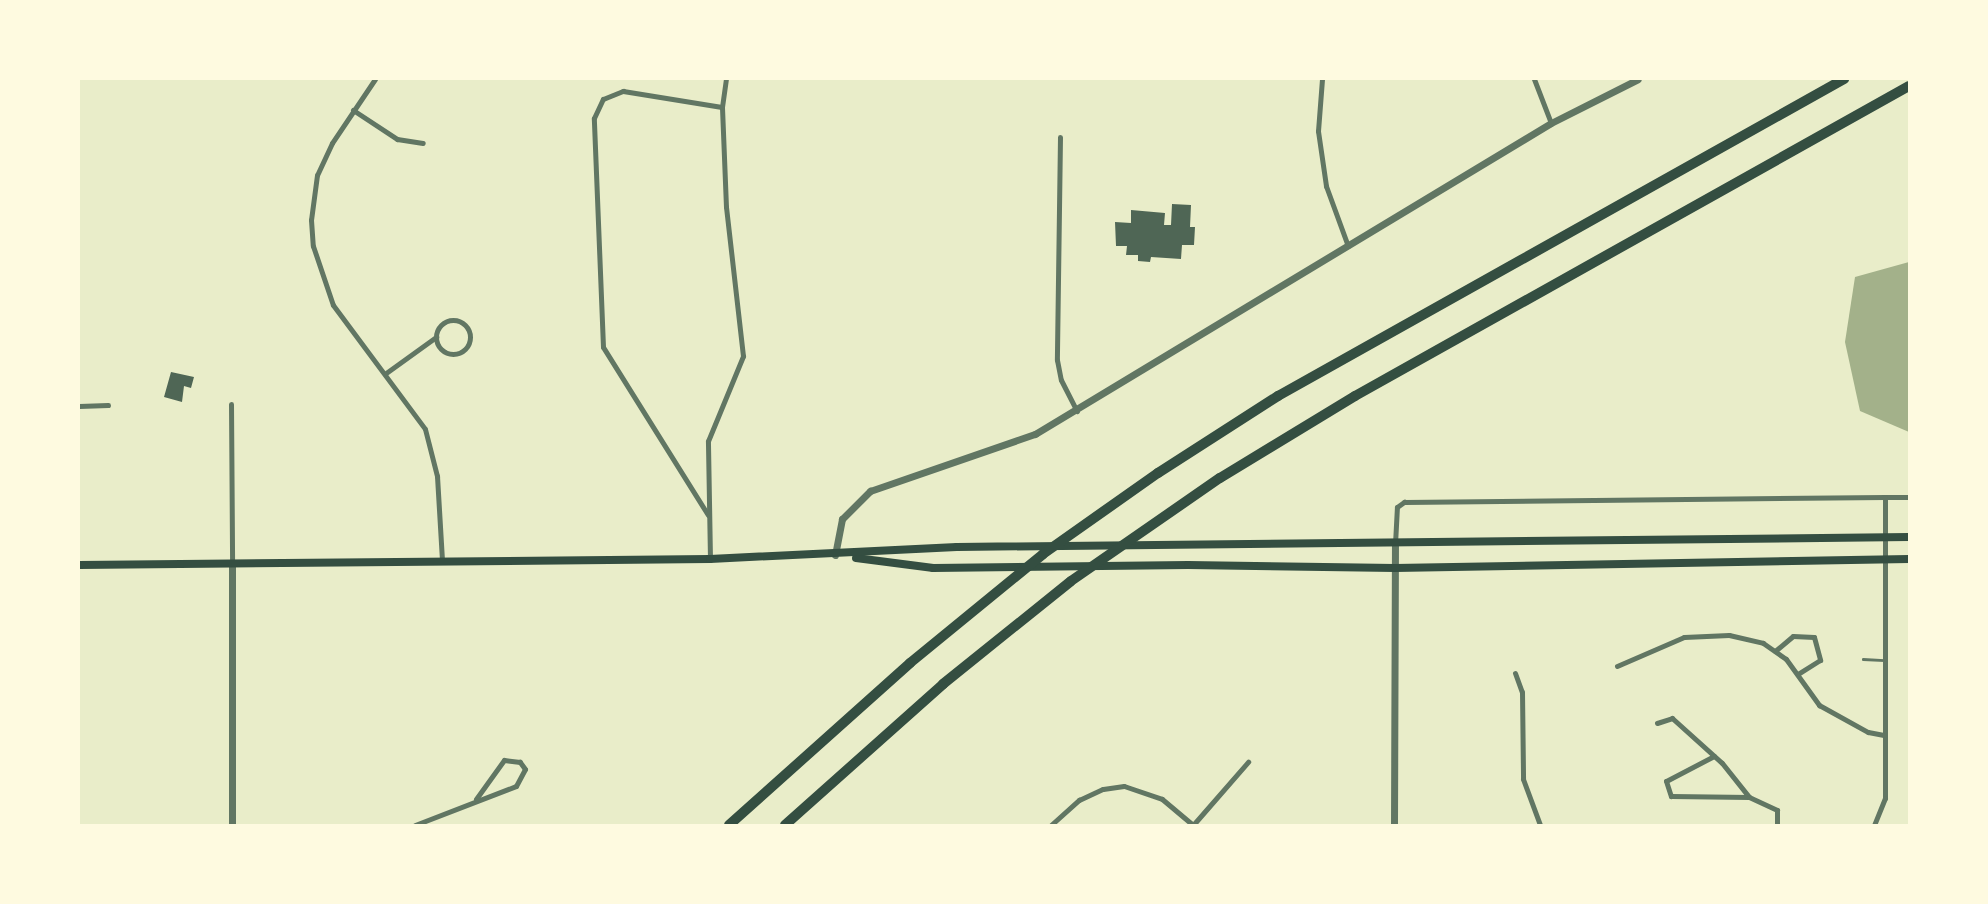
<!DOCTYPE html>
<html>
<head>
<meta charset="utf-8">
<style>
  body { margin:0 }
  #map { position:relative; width:1988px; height:904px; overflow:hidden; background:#e9edc9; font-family:"Playfair Display",serif }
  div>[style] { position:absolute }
  .water>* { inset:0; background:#a3b18a }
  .building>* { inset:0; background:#4f6655 }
  .service>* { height:2.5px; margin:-1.25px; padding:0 1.25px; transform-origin:1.25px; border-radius:1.25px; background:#617663 }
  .minor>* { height:5px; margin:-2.5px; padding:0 2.5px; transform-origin:2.5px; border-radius:2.5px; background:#617663 }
  .minor>.ring { margin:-2.5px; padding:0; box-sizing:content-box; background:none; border:5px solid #617663; border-radius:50% }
  .tertiary>* { height:7px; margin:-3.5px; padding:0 3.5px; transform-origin:3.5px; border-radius:3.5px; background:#617663 }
  .secondary>* { height:8px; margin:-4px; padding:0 4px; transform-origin:4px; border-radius:4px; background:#344e41 }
  .motorway>* { height:10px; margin:-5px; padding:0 5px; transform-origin:5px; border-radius:5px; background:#344e41 }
  span { translate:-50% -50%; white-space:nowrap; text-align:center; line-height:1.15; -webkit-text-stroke:6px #fefae0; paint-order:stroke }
  .frame { position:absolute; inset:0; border:80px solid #fefae0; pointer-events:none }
</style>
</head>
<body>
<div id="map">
  <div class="water">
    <div style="clip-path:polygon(1909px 262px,1909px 432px,1860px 411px,1845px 342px,1855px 277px)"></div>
  </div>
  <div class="building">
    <div style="clip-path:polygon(1172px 204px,1191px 205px,1190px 227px,1195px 227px,1194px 245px,1182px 245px,1181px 259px,1151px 257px,1150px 262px,1138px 261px,1138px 255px,1126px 255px,1127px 246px,1116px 246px,1115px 222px,1131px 223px,1131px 210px,1165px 213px,1164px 225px,1171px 225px)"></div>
    <div style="clip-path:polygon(171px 372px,194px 377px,191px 388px,184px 386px,182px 402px,164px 397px)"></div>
  </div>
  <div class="service">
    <div style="left:1863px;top:659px;width:21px;rotate:3deg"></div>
  </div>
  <div class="minor">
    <div style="left:375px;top:79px;width:77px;rotate:123.9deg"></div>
    <div style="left:332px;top:143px;width:35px;rotate:115deg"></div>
    <div style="left:317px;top:175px;width:45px;rotate:97.6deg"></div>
    <div style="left:311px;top:220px;width:26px;rotate:86deg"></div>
    <div style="left:313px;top:246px;width:62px;rotate:71.3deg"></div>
    <div style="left:333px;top:305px;width:154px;rotate:53.4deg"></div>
    <div style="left:425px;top:429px;width:49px;rotate:75.7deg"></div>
    <div style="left:437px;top:476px;width:84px;rotate:86.6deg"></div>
    <div style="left:1322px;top:79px;width:52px;rotate:94.4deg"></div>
    <div style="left:1318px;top:131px;width:56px;rotate:81.7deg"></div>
    <div style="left:1326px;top:186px;width:64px;rotate:69.9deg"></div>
    <div style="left:1534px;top:79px;width:47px;rotate:68.9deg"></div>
    <div style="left:353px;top:110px;width:53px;rotate:33.4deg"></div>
    <div style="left:397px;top:139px;width:26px;rotate:9deg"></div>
    <div style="left:1060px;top:137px;width:223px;rotate:90.8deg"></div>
    <div style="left:1057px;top:360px;width:20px;rotate:79deg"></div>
    <div style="left:1061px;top:380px;width:35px;rotate:63deg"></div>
    <div class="ring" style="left:436px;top:320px;width:29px;height:29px"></div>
    <div style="left:386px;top:373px;width:62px;rotate:-35.8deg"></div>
    <div style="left:231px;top:404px;width:158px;rotate:89.6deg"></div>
    <div style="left:79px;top:406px;width:29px;rotate:-2deg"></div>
    <div style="left:1885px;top:497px;width:24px"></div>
    <div style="left:708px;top:515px;width:198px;rotate:-122deg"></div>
    <div style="left:603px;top:347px;width:229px;rotate:-92.3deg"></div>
    <div style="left:594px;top:118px;width:21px;rotate:-65deg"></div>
    <div style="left:603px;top:99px;width:22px;rotate:-22deg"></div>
    <div style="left:623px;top:91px;width:100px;rotate:9.2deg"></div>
    <div style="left:1395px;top:544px;width:37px;rotate:-87deg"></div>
    <div style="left:1397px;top:507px;width:9px;rotate:-36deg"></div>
    <div style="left:1404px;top:502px;width:481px;rotate:-0.6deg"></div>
    <div style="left:1885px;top:497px;width:301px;rotate:90deg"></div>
    <div style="left:1885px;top:798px;width:29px;rotate:112deg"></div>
    <div style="left:710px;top:559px;width:118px;rotate:-91deg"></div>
    <div style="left:708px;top:441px;width:92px;rotate:-67.6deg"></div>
    <div style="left:743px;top:356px;width:150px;rotate:-96.5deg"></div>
    <div style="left:726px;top:207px;width:100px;rotate:-92.3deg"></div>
    <div style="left:722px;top:107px;width:28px;rotate:-82deg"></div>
    <div style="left:1775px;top:651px;width:23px;rotate:-40deg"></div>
    <div style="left:1793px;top:636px;width:21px;rotate:3deg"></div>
    <div style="left:1814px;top:637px;width:24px;rotate:75deg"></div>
    <div style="left:1820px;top:660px;width:26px;rotate:148deg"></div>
    <div style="left:1617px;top:666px;width:73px;rotate:-23.4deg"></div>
    <div style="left:1684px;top:637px;width:45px;rotate:-2.5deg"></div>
    <div style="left:1729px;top:635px;width:35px;rotate:13deg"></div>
    <div style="left:1763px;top:643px;width:28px;rotate:35deg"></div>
    <div style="left:1786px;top:659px;width:57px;rotate:54.3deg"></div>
    <div style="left:1819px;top:705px;width:56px;rotate:28.9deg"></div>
    <div style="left:1868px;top:732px;width:16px;rotate:11deg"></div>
    <div style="left:1515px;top:673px;width:20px;rotate:70deg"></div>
    <div style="left:1522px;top:692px;width:87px;rotate:89.3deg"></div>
    <div style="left:1523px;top:779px;width:49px;rotate:69.7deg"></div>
    <div style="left:1657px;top:723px;width:16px;rotate:-18deg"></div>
    <div style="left:1672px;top:718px;width:67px;rotate:42deg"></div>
    <div style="left:1722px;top:763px;width:43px;rotate:51.5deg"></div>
    <div style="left:1714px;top:756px;width:54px;rotate:152.5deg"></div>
    <div style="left:1666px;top:781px;width:16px;rotate:72deg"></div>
    <div style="left:1671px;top:796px;width:78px;rotate:0.7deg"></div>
    <div style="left:1749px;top:797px;width:31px;rotate:25deg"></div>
    <div style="left:1777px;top:810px;width:15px;rotate:90deg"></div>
    <div style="left:415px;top:825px;width:108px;rotate:-21.1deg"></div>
    <div style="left:516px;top:786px;width:19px;rotate:-62deg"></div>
    <div style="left:525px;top:769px;width:9px;rotate:-126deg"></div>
    <div style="left:520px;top:762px;width:16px;rotate:-173deg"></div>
    <div style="left:504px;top:760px;width:48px;rotate:125.7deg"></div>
    <div style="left:1051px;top:825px;width:38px;rotate:-42deg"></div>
    <div style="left:1079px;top:800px;width:26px;rotate:-25deg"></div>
    <div style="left:1103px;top:789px;width:21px;rotate:-8deg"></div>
    <div style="left:1124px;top:786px;width:40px;rotate:18.9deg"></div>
    <div style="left:1162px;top:799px;width:40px;rotate:40deg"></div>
    <div style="left:1193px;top:825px;width:84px;rotate:-48.9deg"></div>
  </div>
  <div class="tertiary">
    <div style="left:835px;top:555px;width:37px;rotate:-79deg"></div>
    <div style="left:842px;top:519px;width:40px;rotate:-45deg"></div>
    <div style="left:870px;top:491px;width:175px;rotate:-19.1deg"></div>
    <div style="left:1035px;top:434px;width:602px;rotate:-31.08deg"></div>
    <div style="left:1551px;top:123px;width:97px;rotate:-26.8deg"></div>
    <div style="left:232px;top:825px;width:263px;rotate:-90deg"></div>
    <div style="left:1394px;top:825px;width:281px;rotate:-89.8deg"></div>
  </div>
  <div class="secondary">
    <div style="left:856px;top:558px;width:78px;rotate:7.4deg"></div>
    <div style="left:933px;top:568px;width:255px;rotate:-0.7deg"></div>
    <div style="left:1188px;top:565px;width:207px;rotate:0.8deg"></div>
    <div style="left:1395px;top:568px;width:514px;rotate:-1deg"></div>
    <div style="left:79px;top:565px;width:631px;rotate:-0.54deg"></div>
    <div style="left:710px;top:559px;width:247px;rotate:-2.8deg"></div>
    <div style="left:957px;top:547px;width:952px;rotate:-0.6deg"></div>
  </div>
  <div class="motorway">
    <div style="left:729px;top:825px;width:243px;rotate:-41.8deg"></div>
    <div style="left:910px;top:663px;width:172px;rotate:-39.3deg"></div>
    <div style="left:1043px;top:554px;width:141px;rotate:-35.2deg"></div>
    <div style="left:1158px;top:473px;width:143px;rotate:-32.7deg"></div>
    <div style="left:1278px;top:396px;width:649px;rotate:-29.25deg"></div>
    <div style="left:785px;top:825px;width:212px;rotate:-41.7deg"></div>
    <div style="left:943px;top:684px;width:164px;rotate:-38.8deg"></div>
    <div style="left:1071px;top:581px;width:181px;rotate:-34.7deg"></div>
    <div style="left:1220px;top:478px;width:158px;rotate:-31.3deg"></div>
    <div style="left:1355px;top:396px;width:635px;rotate:-29.23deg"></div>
  </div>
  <div class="frame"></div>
</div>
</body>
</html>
